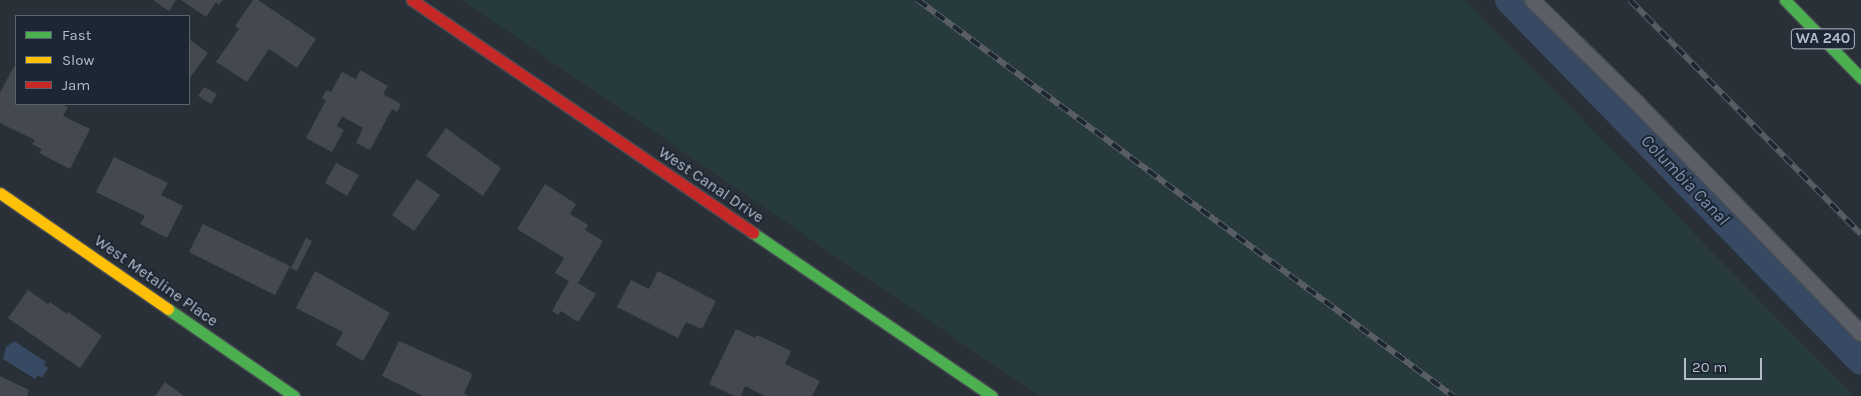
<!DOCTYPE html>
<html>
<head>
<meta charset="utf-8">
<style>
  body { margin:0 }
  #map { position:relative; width:1861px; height:396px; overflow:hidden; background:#2a3038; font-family:Karla,sans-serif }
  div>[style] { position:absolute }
  .green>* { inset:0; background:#273a3e }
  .water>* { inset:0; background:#384963 }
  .canal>* { height:28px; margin:-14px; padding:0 14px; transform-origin:14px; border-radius:14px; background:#384963 }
  .building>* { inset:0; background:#444950 }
  .roads { filter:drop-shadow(1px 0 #484c53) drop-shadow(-1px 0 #484c53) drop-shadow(0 1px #484c53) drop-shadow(0 -1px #484c53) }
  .lane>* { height:15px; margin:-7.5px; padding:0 7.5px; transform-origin:7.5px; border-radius:7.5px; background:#5a5e66 }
  .fast>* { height:11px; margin:-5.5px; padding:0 5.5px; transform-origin:5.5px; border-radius:5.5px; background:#4caf50 }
  .slow>* { height:11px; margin:-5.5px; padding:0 5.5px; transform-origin:5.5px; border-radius:5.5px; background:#ffc107 }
  .jam>* { height:11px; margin:-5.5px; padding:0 5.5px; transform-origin:5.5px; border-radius:5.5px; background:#c62828 }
  .rail>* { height:5.5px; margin-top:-2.75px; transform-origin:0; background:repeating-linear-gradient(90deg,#1d2633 0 11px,#595d64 0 22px); box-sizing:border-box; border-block:1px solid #595d64 }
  span { translate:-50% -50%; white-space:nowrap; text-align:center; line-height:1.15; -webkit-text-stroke:4px #1d2633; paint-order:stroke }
  .shield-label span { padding:1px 4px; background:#1d2633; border:1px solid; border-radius:4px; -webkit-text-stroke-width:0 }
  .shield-label { font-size:15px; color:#b4bcc9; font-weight:700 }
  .street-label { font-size:16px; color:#b4bcc9 }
  .water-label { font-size:18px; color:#7c92b1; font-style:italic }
  .legend { position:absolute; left:15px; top:15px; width:175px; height:90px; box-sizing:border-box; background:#1d2633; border:1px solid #59626f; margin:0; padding:6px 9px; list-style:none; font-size:15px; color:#b4bcc9 }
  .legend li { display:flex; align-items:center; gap:10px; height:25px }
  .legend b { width:25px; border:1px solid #59626f }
  .scale { position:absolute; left:1684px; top:358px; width:78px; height:22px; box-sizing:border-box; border:2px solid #b4bcc9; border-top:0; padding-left:6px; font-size:15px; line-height:18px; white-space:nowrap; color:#b4bcc9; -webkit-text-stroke:4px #1d2633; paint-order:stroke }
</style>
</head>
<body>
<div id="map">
  <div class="green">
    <div style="clip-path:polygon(462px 0,1465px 0,1854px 396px,1039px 396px)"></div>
  </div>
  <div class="water">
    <div style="clip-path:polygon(14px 341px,46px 362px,44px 365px,48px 368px,42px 378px,38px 375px,35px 379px,3px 359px,6px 347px)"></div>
  </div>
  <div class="canal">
    <div style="left:1509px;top:0;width:504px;rotate:45.72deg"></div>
  </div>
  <div class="building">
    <div style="clip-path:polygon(153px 0,176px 0,169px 11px)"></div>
    <div style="clip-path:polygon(181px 0,223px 0,219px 5px,216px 2px,206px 17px)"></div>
    <div style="clip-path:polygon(253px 0,258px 0,316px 39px,297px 68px,269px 49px,247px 82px,216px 62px,239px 29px,235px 26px)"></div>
    <div style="clip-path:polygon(189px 39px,208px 53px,189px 79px)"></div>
    <div style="clip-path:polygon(14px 66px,16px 68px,16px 104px,61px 104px,68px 107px,63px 116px,90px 129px,70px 169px,39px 153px,42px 149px,32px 144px,35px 140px,0 123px,0 93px)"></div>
    <div style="clip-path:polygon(360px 70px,388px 86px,383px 94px,401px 104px,397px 112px,392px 109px,370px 150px,356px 143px,363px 128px,342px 116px,337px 126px,344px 130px,332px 152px,306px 138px,326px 100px,322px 98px,326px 90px,331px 92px,342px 72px,356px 79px)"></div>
    <div style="clip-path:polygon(204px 87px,217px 94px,211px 104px,198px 96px)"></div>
    <div style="clip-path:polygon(446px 128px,501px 168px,483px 196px,426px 156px)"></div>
    <div style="clip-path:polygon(114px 157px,168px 183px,161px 195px,183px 206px,167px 238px,140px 224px,145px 216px,96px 192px)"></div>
    <div style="clip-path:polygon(336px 163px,359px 175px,347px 196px,325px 183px)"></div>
    <div style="clip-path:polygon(417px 179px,440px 195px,414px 231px,392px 215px)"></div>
    <div style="clip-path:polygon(545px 184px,576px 204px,570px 214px,588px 225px,585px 230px,603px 241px,578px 283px,596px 294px,578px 322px,561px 311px,558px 315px,552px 311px,569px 281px,555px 273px,564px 258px,517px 229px)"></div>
    <div style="clip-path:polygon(203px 224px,290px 266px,275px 295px,189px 252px)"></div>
    <div style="clip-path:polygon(306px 238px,312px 241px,297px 271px,291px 268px)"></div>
    <div style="clip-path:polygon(315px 271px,390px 313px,363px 361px,336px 345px,343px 332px,296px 308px)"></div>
    <div style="clip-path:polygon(658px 271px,716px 301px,702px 329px,686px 322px,678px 338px,617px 307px,631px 280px,649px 289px)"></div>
    <div style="clip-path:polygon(28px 290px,48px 304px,50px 302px,67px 314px,68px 312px,102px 336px,80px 368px,8px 318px)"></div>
    <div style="clip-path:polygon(736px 329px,755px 338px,757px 335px,791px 351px,785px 364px,820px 381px,812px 396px,765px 396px,745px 386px,741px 396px,734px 396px,709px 384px)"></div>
    <div style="clip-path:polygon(399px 341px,471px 373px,472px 376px,464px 393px,469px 396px,423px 396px,382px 376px)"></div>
    <div style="clip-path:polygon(0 376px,29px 390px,27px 396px,0 396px)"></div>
    <div style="clip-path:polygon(165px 382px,184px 396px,155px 396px)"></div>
  </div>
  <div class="roads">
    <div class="lane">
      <div style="left:1532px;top:0;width:147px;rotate:44.4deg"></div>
      <div style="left:1637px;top:103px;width:321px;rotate:45.8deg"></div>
    </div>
    <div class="fast">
      <div style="left:1785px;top:0;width:109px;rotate:45.7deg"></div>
      <div style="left:753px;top:233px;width:289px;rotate:34.3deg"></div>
      <div style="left:168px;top:309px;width:153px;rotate:34.6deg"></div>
    </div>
    <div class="slow">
      <div style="left:0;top:193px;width:204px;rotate:34.6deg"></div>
    </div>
    <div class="jam">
      <div style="left:412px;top:0;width:413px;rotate:34.3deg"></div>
    </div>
  </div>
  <div class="rail">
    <div style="left:918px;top:0;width:666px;rotate:36.51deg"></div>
    <div style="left:1630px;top:0;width:329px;rotate:45.4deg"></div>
  </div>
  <div class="shield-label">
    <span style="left:1823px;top:39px">WA 240</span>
  </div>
  <div class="street-label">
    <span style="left:711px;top:185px;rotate:34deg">West Canal Drive</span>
    <span style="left:156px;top:281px;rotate:35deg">West Metaline Place</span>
  </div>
  <div class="water-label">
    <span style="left:1685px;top:180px;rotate:46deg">Columbia Canal</span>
  </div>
  <ul class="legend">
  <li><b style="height:6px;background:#4caf50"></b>Fast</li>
  <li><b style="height:6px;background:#ffc107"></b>Slow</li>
  <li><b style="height:6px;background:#c62828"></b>Jam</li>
  </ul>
  <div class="scale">20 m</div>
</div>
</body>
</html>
